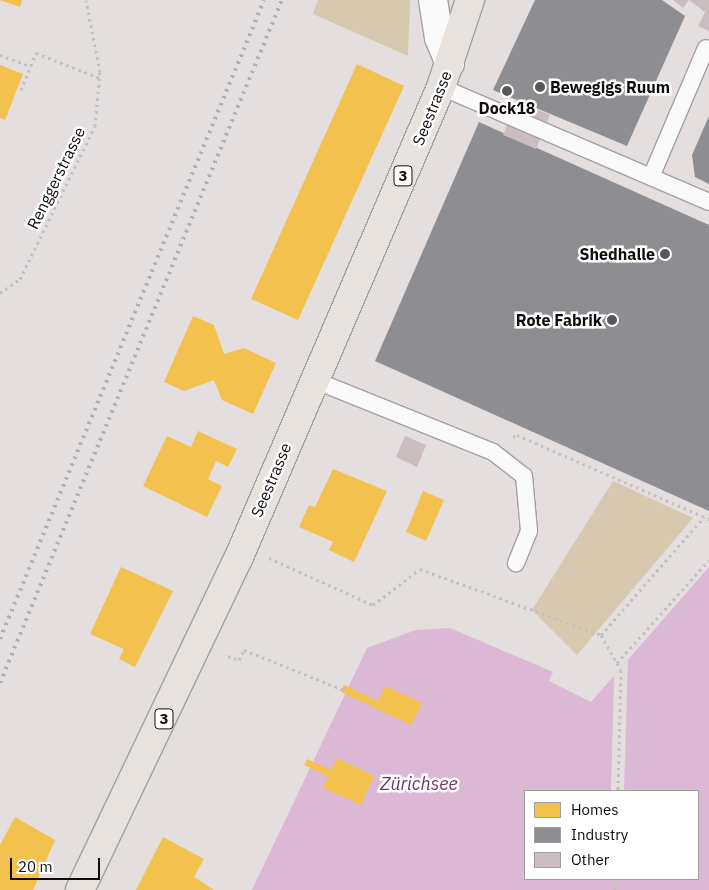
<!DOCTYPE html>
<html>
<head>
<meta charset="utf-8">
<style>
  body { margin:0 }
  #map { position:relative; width:709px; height:890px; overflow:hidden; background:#e4dede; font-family:"IBM Plex Sans",sans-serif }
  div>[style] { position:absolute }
  .green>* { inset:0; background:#d6c9b0 }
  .water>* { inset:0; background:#dbb8d4 }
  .pier>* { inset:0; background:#e4dede }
  .homes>* { inset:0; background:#f2c14e }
  .industry>* { inset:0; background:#8d8d92 }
  .building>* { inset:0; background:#cbbcc0 }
  .path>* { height:3px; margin-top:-1.5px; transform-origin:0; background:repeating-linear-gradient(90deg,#c1c0bf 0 2.5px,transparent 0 6.5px) }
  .roads { filter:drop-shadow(1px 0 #a5a1a0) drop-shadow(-1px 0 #a5a1a0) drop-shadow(0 1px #a5a1a0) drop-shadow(0 -1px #a5a1a0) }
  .service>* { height:16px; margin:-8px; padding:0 8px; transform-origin:8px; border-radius:8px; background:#fbfafa }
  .secondary>* { height:28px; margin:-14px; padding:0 14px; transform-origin:14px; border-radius:14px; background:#fbfafa }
  .primary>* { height:28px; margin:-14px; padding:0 14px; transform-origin:14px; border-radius:14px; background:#e8e2de }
  .rail>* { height:4px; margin-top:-2px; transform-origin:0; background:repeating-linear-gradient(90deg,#b2b1b1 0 2.5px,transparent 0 7.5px) }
  .dots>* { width:14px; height:14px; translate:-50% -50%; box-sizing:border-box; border:2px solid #fff; border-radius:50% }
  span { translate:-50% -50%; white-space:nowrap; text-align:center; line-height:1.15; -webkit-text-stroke:5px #fff; paint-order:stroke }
  .shield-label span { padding:1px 4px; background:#fff; border:1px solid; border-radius:4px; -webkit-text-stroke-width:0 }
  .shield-label { font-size:15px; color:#0f0c0b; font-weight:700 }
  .poi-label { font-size:16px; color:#0f0c0b; font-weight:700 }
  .left { translate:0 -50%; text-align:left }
  .right { translate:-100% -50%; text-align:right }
  .street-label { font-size:16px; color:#0f0c0b }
  .water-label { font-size:18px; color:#6f3568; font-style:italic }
  .legend { position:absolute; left:524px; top:790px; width:175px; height:90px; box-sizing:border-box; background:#fff; border:1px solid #9f9e9d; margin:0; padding:6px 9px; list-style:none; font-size:15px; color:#0f0c0b }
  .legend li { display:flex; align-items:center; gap:10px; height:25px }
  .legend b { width:25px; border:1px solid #9f9e9d }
  .scale { position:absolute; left:10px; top:858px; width:90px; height:22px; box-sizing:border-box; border:2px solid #0f0c0b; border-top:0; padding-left:6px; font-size:15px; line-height:18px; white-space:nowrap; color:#0f0c0b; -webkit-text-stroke:4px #fff; paint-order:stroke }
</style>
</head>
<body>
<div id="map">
  <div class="green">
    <div style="clip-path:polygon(318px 0,410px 0,408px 56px,313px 14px)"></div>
    <div style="clip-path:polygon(613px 481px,693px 518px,577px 655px,532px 610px)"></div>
  </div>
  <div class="water">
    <div style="clip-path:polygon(evenodd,709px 567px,709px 890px,252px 890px,367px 648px,416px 630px,450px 628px,553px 672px,549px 681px,591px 702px,709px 567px,525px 791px,698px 791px,698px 879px,525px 879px,525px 791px)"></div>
  </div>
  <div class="pier">
    <div style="clip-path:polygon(628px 660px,624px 791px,611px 791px,614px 676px)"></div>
  </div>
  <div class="homes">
    <div style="clip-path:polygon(0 0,22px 0,20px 7px)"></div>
    <div style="clip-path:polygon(357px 64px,404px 86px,298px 320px,251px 299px)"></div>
    <div style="clip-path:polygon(0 65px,23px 74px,5px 120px,0 118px)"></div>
    <div style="clip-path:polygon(193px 316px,214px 325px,224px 354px,244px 348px,276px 363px,253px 414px,222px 400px,214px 380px,184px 391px,164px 382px)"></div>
    <div style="clip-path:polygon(198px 431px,237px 449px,228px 467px,216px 461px,208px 479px,222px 486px,207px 517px,143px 486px,167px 436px,191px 447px)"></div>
    <div style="clip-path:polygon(333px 469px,387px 491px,354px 562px,329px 550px,333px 542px,299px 527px,309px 505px,315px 507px)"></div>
    <div style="clip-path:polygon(423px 491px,444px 500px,426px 541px,406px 532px)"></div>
    <div style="clip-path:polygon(121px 567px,173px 591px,135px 667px,119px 659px,124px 649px,90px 634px)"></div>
    <div style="clip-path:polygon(344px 685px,378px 701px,385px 686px,422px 703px,411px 725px,341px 692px)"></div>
    <div style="clip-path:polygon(337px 758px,374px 776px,361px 805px,323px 788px,328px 776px,304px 765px,307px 759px,331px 770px)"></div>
    <div style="clip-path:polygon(15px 817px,55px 840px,33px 890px,0 890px,0 845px)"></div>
    <div style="clip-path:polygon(163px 837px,204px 859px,194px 877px,214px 890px,136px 890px)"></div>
  </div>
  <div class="industry">
    <div style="clip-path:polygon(535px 0,662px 0,685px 16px,627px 146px,493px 90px)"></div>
    <div style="clip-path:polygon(709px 116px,709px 184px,695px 177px,692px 155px)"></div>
    <div style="clip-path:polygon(479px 122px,709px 225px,709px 511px,375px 361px)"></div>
  </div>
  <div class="building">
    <div style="clip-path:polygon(673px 0,689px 0,683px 8px)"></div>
    <div style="clip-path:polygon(689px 0,709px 0,709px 31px,698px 26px,705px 12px)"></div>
    <div style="clip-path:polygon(517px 100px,550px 115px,536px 149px,503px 135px)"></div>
    <div style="clip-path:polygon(405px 436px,426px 445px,417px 467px,396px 457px)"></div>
  </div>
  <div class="path">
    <div style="left:0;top:55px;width:33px;rotate:20deg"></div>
    <div style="left:21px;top:90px;width:40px;rotate:-68deg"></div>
    <div style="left:36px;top:53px;width:69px;rotate:21.3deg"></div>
    <div style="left:0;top:293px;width:24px;rotate:-35deg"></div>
    <div style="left:20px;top:279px;width:170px;rotate:-63.9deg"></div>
    <div style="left:95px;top:126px;width:54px;rotate:-84.7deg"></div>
    <div style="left:100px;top:72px;width:73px;rotate:-101deg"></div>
    <div style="left:513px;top:437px;width:4px;rotate:-27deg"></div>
    <div style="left:517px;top:435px;width:210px;rotate:23.6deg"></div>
    <div style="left:269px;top:558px;width:114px;rotate:24.3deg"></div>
    <div style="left:373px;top:605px;width:59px;rotate:-37.5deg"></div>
    <div style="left:420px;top:569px;width:193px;rotate:20deg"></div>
    <div style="left:601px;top:635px;width:40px;rotate:60.3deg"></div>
    <div style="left:621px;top:670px;width:121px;rotate:91.4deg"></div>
    <div style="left:601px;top:635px;width:157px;rotate:-48.9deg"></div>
    <div style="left:228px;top:656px;width:12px;rotate:20deg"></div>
    <div style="left:239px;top:660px;width:11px;rotate:-63deg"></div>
    <div style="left:244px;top:650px;width:111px;rotate:21.7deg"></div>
    <div style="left:617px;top:663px;width:138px;rotate:-48.2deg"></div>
    <div style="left:615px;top:890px;width:11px;rotate:-85deg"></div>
  </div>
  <div class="roads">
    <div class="service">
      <div style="left:441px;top:87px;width:292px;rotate:23.2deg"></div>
      <div style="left:651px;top:177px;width:140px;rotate:-66.9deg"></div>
      <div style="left:314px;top:380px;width:193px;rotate:21.9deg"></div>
      <div style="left:493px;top:452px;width:39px;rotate:38deg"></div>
      <div style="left:524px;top:476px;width:55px;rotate:84.8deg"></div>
      <div style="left:529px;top:531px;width:35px;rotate:112deg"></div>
    </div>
    <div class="secondary">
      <div style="left:433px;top:0;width:38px;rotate:81deg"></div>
      <div style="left:439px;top:38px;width:28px;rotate:67deg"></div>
    </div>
    <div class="primary">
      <div style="left:80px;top:890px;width:369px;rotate:-64.5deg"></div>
      <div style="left:239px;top:557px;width:512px;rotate:-66.74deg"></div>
      <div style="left:441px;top:87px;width:92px;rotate:-71.6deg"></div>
    </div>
  </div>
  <div class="rail">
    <div style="left:0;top:639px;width:691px;rotate:-67.55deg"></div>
    <div style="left:0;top:683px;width:739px;rotate:-67.57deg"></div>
  </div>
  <div class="dots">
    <div style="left:540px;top:87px;background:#5a5655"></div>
    <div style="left:507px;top:91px;background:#5a5655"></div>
    <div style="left:665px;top:254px;background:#5a5655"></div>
    <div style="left:612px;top:320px;background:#5a5655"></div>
  </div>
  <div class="shield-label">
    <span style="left:403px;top:176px">3</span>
    <span style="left:164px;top:719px">3</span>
  </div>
  <div class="poi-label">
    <span class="left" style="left:550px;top:87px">Bewegigs Ruum</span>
    <span style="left:507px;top:108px">Dock18</span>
    <span class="right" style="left:655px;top:254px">Shedhalle</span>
    <span class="right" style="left:602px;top:320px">Rote Fabrik</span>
  </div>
  <div class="street-label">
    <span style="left:432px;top:108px;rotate:-68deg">Seestrasse</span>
    <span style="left:56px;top:178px;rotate:-64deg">Renggerstrasse</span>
    <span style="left:271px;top:480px;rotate:-67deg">Seestrasse</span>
  </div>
  <div class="water-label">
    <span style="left:419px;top:784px">Zürichsee</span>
  </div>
  <ul class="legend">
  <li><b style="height:14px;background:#f2c14e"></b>Homes</li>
  <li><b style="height:14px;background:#8d8d92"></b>Industry</li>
  <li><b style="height:14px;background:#cbbcc0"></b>Other</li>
  </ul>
  <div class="scale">20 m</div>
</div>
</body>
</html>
